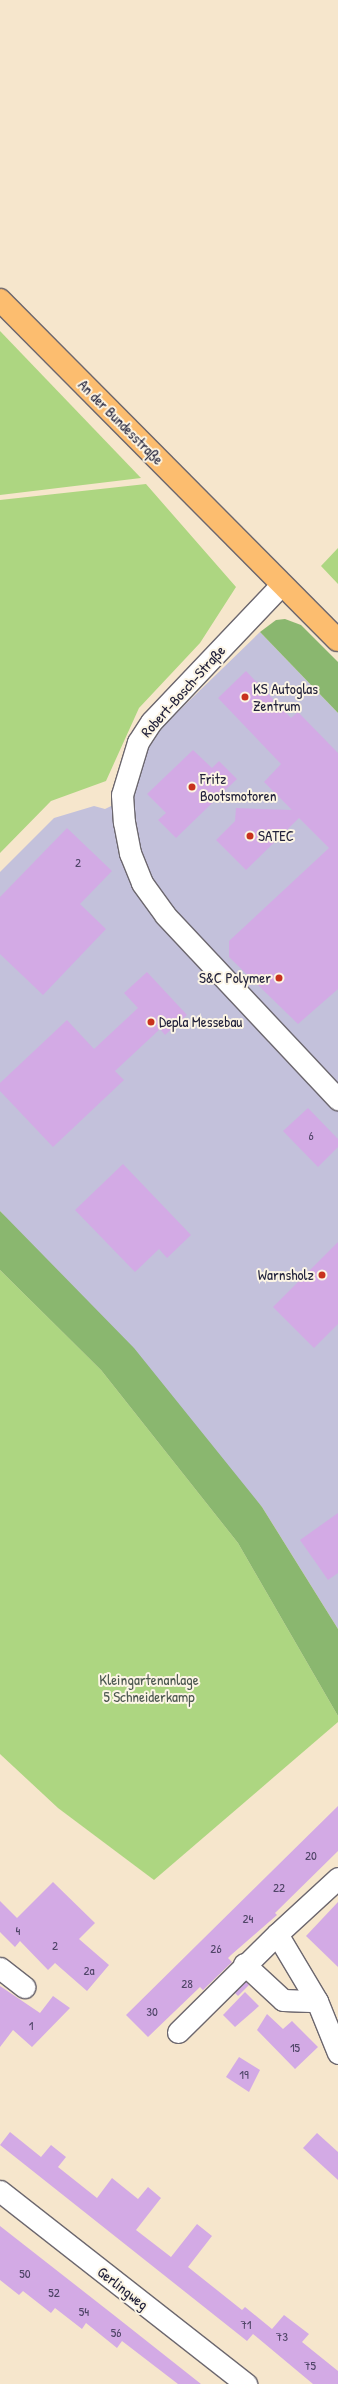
<!DOCTYPE html>
<html>
<head>
<meta charset="utf-8">
<style>
  body { margin:0 }
  #map { position:relative; width:338px; height:2384px; overflow:hidden; background:#f6e6cc; font-family:"Patrick Hand",sans-serif }
  div>[style] { position:absolute }
  .industrial>* { inset:0; background:#c3c1db }
  .green>* { inset:0; background:#add681 }
  .forest>* { inset:0; background:#8ab76f }
  .building>* { inset:0; background:#d3aae5 }
  .roads { filter:drop-shadow(1px 0 #6c676e) drop-shadow(-1px 0 #6c676e) drop-shadow(0 1px #6c676e) drop-shadow(0 -1px #6c676e) }
  .minor>* { height:21px; margin:-10.5px; padding:0 10.5px; transform-origin:10.5px; border-radius:10.5px; background:#fff }
  .major>* { height:22px; margin:-11px; padding:0 11px; transform-origin:11px; border-radius:11px; background:#fcbd6f }
  .dots>* { width:11px; height:11px; translate:-50% -50%; box-sizing:border-box; border:2px solid #fcf5e5; border-radius:50% }
  span { translate:-50% -50%; white-space:nowrap; text-align:center; line-height:1.15; -webkit-text-stroke:4px #fcf5e5; paint-order:stroke }
  .number-label { font-size:13px; color:#4e4466 }
  .number-label span { -webkit-text-stroke-width:0 }
  .street-label { font-size:15px; color:#22223b }
  .poi-label { font-size:15px; color:#22223b }
  .left { translate:0 -50%; text-align:left }
  .right { translate:-100% -50%; text-align:right }
  .park-label { font-size:15px; color:#4c5850 }
</style>
</head>
<body>
<div id="map">
  <div class="industrial">
    <div style="clip-path:polygon(260px 632px,338px 713px,338px 1629px,262px 1507px,0 1211px,0 872px,54px 818px,94px 806px,105px 809px,134px 795px,147px 749px,159px 730px)"></div>
  </div>
  <div class="green">
    <div style="clip-path:polygon(0 331px,141px 478px,0 495px)"></div>
    <div style="clip-path:polygon(146px 484px,236px 587px,200px 643px,139px 708px,106px 781px,51px 801px,0 853px,0 500px)"></div>
    <div style="clip-path:polygon(338px 548px,338px 584px,321px 566px)"></div>
    <div style="clip-path:polygon(0 1270px,101px 1370px,238px 1543px,338px 1716px,338px 1722px,154px 1880px,58px 1808px,0 1754px)"></div>
  </div>
  <div class="forest">
    <div style="clip-path:polygon(285px 619px,301px 625px,338px 662px,338px 713px,260px 632px,276px 620px)"></div>
    <div style="clip-path:polygon(0 1211px,134px 1348px,262px 1507px,338px 1629px,338px 1716px,238px 1543px,101px 1370px,0 1270px)"></div>
  </div>
  <div class="building">
    <div style="clip-path:polygon(246px 671px,291px 718px,298px 712px,338px 753px,338px 989px,298px 1024px,229px 957px,229px 941px,329px 848px,299px 818px,246px 870px,216px 840px,235px 821px,236px 808px,292px 810px,264px 782px,281px 764px,218px 698px)"></div>
    <div style="clip-path:polygon(193px 750px,212px 768px,219px 761px,237px 779px,176px 838px,158px 820px,166px 813px,147px 794px)"></div>
    <div style="clip-path:polygon(67px 828px,112px 871px,80px 904px,106px 929px,43px 995px,0 954px,0 897px)"></div>
    <div style="clip-path:polygon(147px 972px,187px 1015px,165px 1035px,160px 1029px,115px 1071px,124px 1080px,53px 1147px,0 1091px,0 1083px,67px 1020px,94px 1049px,138px 1008px,124px 993px)"></div>
    <div style="clip-path:polygon(308px 1108px,338px 1139px,338px 1147px,318px 1167px,283px 1131px)"></div>
    <div style="clip-path:polygon(123px 1164px,191px 1235px,167px 1258px,159px 1249px,135px 1272px,75px 1210px)"></div>
    <div style="clip-path:polygon(338px 1242px,338px 1324px,314px 1348px,273px 1307px)"></div>
    <div style="clip-path:polygon(338px 1513px,338px 1573px,328px 1580px,300px 1540px)"></div>
    <div style="clip-path:polygon(338px 1806px,338px 1851px,275px 1913px,277px 1915px,231px 1955px,228px 1958px,232px 1962px,203px 1990px,200px 1987px,148px 2037px,126px 2015px)"></div>
    <div style="clip-path:polygon(53px 1882px,95px 1923px,79px 1939px,109px 1965px,87px 1991px,55px 1963px,48px 1970px,20px 1941px,15px 1947px,0 1932px,0 1901px,17px 1918px)"></div>
    <div style="clip-path:polygon(338px 1902px,338px 1967px,306px 1936px)"></div>
    <div style="clip-path:polygon(246px 1982px,249px 1985px,238px 1996px,235px 1993px)"></div>
    <div style="clip-path:polygon(0 1986px,40px 2013px,53px 1996px,70px 2008px,32px 2047px,13px 2030px,0 2047px)"></div>
    <div style="clip-path:polygon(245px 1992px,259px 2006px,235px 2027px,223px 2015px)"></div>
    <div style="clip-path:polygon(267px 2014px,283px 2029px,292px 2021px,318px 2047px,295px 2069px,257px 2030px)"></div>
    <div style="clip-path:polygon(239px 2057px,260px 2070px,249px 2092px,226px 2077px)"></div>
    <div style="clip-path:polygon(10px 2132px,41px 2157px,51px 2145px,66px 2157px,58px 2167px,97px 2198px,112px 2178px,138px 2199px,148px 2187px,161px 2198px,136px 2230px,171px 2257px,197px 2224px,212px 2236px,188px 2267px,242px 2310px,245px 2307px,272px 2329px,284px 2315px,309px 2334px,302px 2342px,338px 2371px,338px 2384px,313px 2384px,253px 2334px,247px 2341px,0 2145px)"></div>
    <div style="clip-path:polygon(317px 2133px,338px 2152px,338px 2180px,303px 2148px)"></div>
    <div style="clip-path:polygon(0 2226px,115px 2316px,201px 2384px,178px 2384px,122px 2341px,117px 2348px,86px 2323px,82px 2329px,55px 2308px,51px 2313px,23px 2291px,19px 2295px,0 2280px)"></div>
  </div>
  <div class="roads">
    <div class="minor">
      <div style="left:282px;top:584px;width:190px;rotate:133.5deg"></div>
      <div style="left:151px;top:722px;width:24px;rotate:123deg"></div>
      <div style="left:138px;top:742px;width:55px;rotate:106.8deg"></div>
      <div style="left:122px;top:795px;width:27px;rotate:86deg"></div>
      <div style="left:124px;top:822px;width:32px;rotate:79deg"></div>
      <div style="left:130px;top:853px;width:32px;rotate:68deg"></div>
      <div style="left:142px;top:883px;width:39px;rotate:54deg"></div>
      <div style="left:165px;top:915px;width:253px;rotate:46.8deg"></div>
      <div style="left:338px;top:1878px;width:83px;rotate:137.4deg"></div>
      <div style="left:277px;top:1934px;width:78px;rotate:59.2deg"></div>
      <div style="left:317px;top:2001px;width:56px;rotate:68deg"></div>
      <div style="left:244px;top:1964px;width:53px;rotate:42.7deg"></div>
      <div style="left:283px;top:2000px;width:34px;rotate:2deg"></div>
      <div style="left:0;top:1968px;width:31px;rotate:38deg"></div>
      <div style="left:178px;top:2032px;width:139px;rotate:-44.7deg"></div>
      <div style="left:0;top:2191px;width:313px;rotate:38.1deg"></div>
    </div>
    <div class="major">
      <div style="left:0;top:300px;width:479px;rotate:45.2deg"></div>
    </div>
  </div>
  <div class="dots">
    <div style="left:245px;top:697px;background:#c8321e"></div>
    <div style="left:192px;top:787px;background:#c8321e"></div>
    <div style="left:250px;top:836px;background:#c8321e"></div>
    <div style="left:279px;top:978px;background:#c8321e"></div>
    <div style="left:151px;top:1022px;background:#c8321e"></div>
    <div style="left:322px;top:1275px;background:#c8321e"></div>
  </div>
  <div class="number-label">
    <span style="left:78px;top:862px">2</span>
    <span style="left:311px;top:1135px">6</span>
    <span style="left:311px;top:1855px">20</span>
    <span style="left:279px;top:1887px">22</span>
    <span style="left:248px;top:1918px">24</span>
    <span style="left:18px;top:1930px">4</span>
    <span style="left:55px;top:1945px">2</span>
    <span style="left:216px;top:1948px">26</span>
    <span style="left:89px;top:1970px">2a</span>
    <span style="left:187px;top:1983px">28</span>
    <span style="left:152px;top:2011px">30</span>
    <span style="left:31px;top:2025px">1</span>
    <span style="left:295px;top:2047px">15</span>
    <span style="left:244px;top:2074px">19</span>
    <span style="left:25px;top:2273px">50</span>
    <span style="left:54px;top:2292px">52</span>
    <span style="left:84px;top:2311px">54</span>
    <span style="left:246px;top:2324px">71</span>
    <span style="left:116px;top:2332px">56</span>
    <span style="left:282px;top:2336px">73</span>
    <span style="left:310px;top:2365px">75</span>
  </div>
  <div class="street-label">
    <span style="left:121px;top:422px;rotate:45deg">An der Bundesstraße</span>
    <span style="left:183px;top:691px;rotate:-48deg">Robert-Bosch-Straße</span>
    <span style="left:123px;top:2288px;rotate:38deg">Gerlingweg</span>
  </div>
  <div class="poi-label">
    <span class="left" style="left:253px;top:697px">KS Autoglas<br>Zentrum</span>
    <span class="left" style="left:200px;top:787px">Fritz<br>Bootsmotoren</span>
    <span class="left" style="left:258px;top:836px">SATEC</span>
    <span class="right" style="left:271px;top:978px">S&amp;C Polymer</span>
    <span class="left" style="left:159px;top:1022px">Depla Messebau</span>
    <span class="right" style="left:314px;top:1275px">Warnsholz</span>
  </div>
  <div class="park-label">
    <span style="left:149px;top:1688px">Kleingartenanlage<br>5 Schneiderkamp</span>
  </div>
</div>
</body>
</html>
